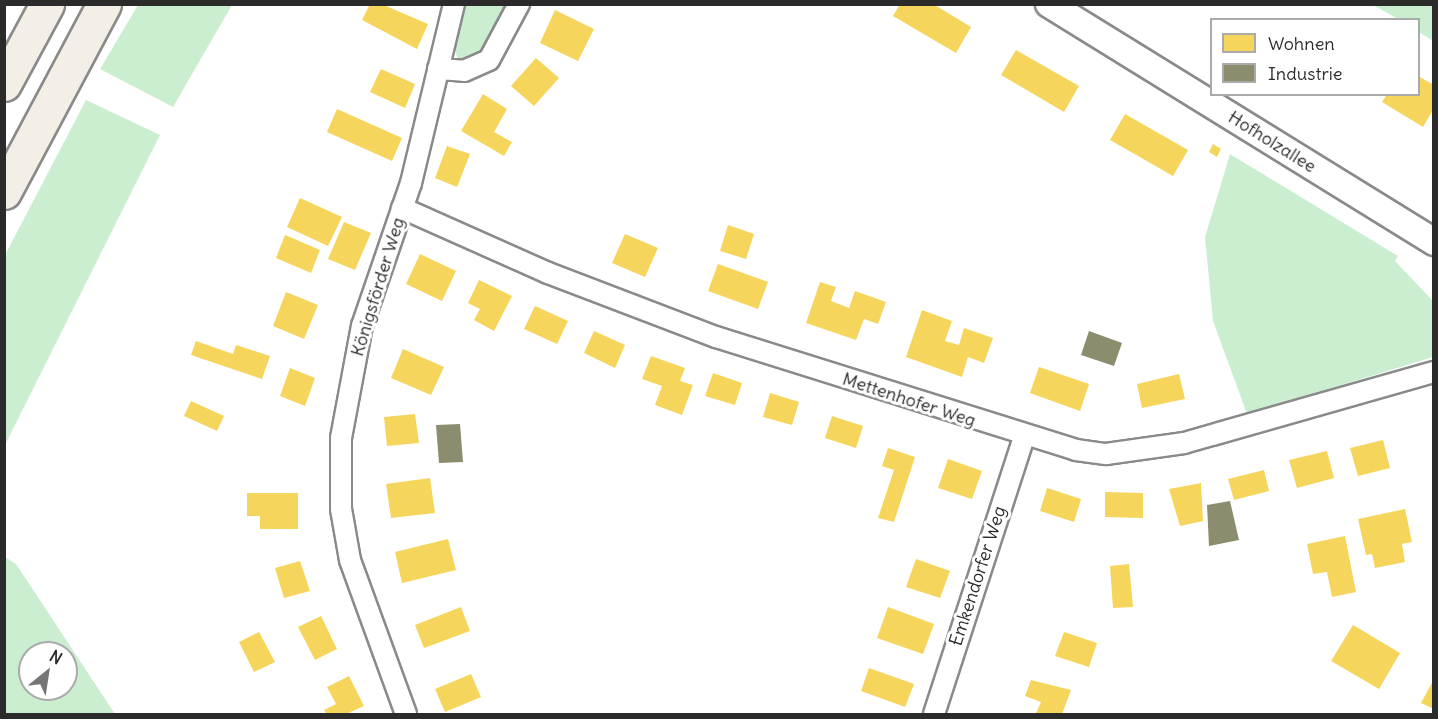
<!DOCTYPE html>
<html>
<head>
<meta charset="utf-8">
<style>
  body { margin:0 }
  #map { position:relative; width:1438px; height:719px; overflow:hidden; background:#fff; font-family:Delius,sans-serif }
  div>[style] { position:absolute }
  .green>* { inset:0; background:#cceed0 }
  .homes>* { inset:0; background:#f6d55c }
  .industry>* { inset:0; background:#8c8c6e }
  .roads { filter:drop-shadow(2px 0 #8a8a8a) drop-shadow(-2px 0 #8a8a8a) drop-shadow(0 2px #8a8a8a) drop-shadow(0 -2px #8a8a8a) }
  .minor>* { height:20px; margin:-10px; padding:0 10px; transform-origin:10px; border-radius:10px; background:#fff }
  .tertiary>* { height:26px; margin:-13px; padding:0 13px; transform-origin:13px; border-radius:13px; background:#fff }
  .motorway>* { height:33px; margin:-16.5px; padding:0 16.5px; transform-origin:16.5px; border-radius:16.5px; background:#f3efe7 }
  span { translate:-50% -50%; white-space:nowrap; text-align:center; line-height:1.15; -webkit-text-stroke:6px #fff; paint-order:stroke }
  .street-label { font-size:18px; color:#2b2b2b }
  .frame { position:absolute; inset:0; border:6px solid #2b2b2b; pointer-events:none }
  .legend { position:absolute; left:1210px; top:18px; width:210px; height:78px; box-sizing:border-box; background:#fff; border:2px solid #aaa; margin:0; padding:8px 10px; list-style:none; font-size:18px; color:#2b2b2b }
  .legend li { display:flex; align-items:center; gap:12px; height:30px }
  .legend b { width:30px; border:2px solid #aaa }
  .north { position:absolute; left:18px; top:641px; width:60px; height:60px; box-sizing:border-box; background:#fff; border:2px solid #aaa; border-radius:50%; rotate:30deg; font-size:16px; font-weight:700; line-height:24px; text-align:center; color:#2b2b2b }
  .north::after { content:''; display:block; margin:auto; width:21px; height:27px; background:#757575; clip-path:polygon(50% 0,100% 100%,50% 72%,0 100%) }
</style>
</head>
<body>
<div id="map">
  <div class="green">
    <div style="clip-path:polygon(138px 5px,232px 5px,173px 107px,100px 69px)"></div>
    <div style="clip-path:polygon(464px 5px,509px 5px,487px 51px,458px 59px,454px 48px)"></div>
    <div style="clip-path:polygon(1373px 5px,1433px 5px,1433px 41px,1419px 32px,1418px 20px,1398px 19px)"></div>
    <div style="clip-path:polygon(86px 100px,160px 135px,5px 445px,5px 255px)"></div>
    <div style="clip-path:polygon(1230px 154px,1398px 256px,1395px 261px,1433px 301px,1433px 357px,1247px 414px,1213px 321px,1205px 237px)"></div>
    <div style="clip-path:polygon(evenodd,5px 557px,16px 564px,115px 714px,5px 714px,5px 557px,30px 653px,66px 653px,66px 689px,30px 689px,30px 653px)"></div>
  </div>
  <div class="homes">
    <div style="clip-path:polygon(370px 4px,386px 6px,428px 24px,417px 49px,362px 20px)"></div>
    <div style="clip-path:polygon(900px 4px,933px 4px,971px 27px,956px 53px,893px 16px)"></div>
    <div style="clip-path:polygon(555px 10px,594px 29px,578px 61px,540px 43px)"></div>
    <div style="clip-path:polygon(1016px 50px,1079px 86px,1064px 112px,1001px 75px)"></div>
    <div style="clip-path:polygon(536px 58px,559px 78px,534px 106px,511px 86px)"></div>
    <div style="clip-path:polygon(381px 69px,415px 84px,405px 108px,370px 92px)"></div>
    <div style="clip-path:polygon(1418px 76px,1434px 85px,1434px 108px,1423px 127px,1382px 102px,1387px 94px,1418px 94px)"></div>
    <div style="clip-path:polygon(483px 94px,507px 109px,494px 132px,512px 142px,504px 156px,461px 131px)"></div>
    <div style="clip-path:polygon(337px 109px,402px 138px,392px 161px,327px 132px)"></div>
    <div style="clip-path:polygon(1125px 114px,1188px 150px,1173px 176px,1110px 140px)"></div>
    <div style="clip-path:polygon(1213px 144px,1221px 149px,1217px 157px,1209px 152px)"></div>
    <div style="clip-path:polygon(447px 146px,470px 154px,457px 187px,435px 178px)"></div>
    <div style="clip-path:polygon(300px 198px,342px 217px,328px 246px,287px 227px)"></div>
    <div style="clip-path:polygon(344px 222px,371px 233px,355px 270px,328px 259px)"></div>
    <div style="clip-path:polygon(728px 225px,754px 234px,746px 259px,720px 251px)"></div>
    <div style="clip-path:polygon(625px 234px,658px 248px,645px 277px,612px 263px)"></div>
    <div style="clip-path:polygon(285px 235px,320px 250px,311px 273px,276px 258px)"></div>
    <div style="clip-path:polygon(420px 254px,456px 271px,442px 301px,406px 284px)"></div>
    <div style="clip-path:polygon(718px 264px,768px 282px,758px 309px,708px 291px)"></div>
    <div style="clip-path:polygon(479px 280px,512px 296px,494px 331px,474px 320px,480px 309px,468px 303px)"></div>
    <div style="clip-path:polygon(820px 282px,836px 287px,831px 301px,849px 308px,855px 291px,886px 302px,878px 324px,864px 319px,856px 340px,806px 323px)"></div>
    <div style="clip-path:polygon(286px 292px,318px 305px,304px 339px,273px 326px)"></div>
    <div style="clip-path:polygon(535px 306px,568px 321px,557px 344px,524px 329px)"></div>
    <div style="clip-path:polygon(922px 310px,952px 321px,945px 341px,959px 345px,964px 328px,993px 338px,984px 363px,968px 357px,962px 377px,906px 357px)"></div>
    <div style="clip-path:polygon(594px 331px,625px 345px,615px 368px,584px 353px)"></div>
    <div style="clip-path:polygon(196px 341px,233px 354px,236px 345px,270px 356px,262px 379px,191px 355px)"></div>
    <div style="clip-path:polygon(403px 349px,444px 367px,431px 395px,391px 378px)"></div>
    <div style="clip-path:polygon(651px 356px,685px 368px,680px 381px,693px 385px,682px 415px,655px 405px,662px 386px,642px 379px)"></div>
    <div style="clip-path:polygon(1039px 367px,1089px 384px,1080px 411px,1030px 393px)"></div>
    <div style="clip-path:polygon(290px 368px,315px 378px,305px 406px,280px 396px)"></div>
    <div style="clip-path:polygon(713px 373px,742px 383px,735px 405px,705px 396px)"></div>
    <div style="clip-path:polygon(1179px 374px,1185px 399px,1142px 408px,1137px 384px)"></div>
    <div style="clip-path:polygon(770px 393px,799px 402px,792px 425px,763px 417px)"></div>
    <div style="clip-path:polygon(191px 401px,224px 416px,217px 431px,184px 416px)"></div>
    <div style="clip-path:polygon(415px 414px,419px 443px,387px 446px,384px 417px)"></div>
    <div style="clip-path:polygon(832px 416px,863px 426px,856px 448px,825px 438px)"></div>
    <div style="clip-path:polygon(1383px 440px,1390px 468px,1358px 476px,1350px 448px)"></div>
    <div style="clip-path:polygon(888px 448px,915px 457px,894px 522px,878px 518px,894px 470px,882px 466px)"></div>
    <div style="clip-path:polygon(1327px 451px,1334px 478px,1297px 488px,1289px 460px)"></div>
    <div style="clip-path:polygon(948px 459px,982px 471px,972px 499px,938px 488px)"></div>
    <div style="clip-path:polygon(1264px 470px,1269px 491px,1234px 500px,1228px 479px)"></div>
    <div style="clip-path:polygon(430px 478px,435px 513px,391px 518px,386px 484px)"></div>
    <div style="clip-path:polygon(1201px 483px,1203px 521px,1180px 526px,1169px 489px)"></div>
    <div style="clip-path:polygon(1047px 488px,1081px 499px,1074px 522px,1040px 511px)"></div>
    <div style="clip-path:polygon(1105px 492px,1143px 493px,1143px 518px,1105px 517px)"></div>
    <div style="clip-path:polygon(247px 493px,298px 493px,298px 529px,260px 529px,260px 516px,247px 516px)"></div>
    <div style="clip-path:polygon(1405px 509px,1412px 542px,1402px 544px,1405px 562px,1375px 568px,1372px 554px,1366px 555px,1358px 519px)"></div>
    <div style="clip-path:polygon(1345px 536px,1356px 592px,1332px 597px,1327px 572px,1313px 574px,1307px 544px)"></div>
    <div style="clip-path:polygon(448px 539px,456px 570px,402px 583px,395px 552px)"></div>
    <div style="clip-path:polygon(916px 559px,950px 571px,940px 598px,906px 587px)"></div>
    <div style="clip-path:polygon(300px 561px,310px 591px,284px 598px,275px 568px)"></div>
    <div style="clip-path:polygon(1129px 564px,1133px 607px,1113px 608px,1110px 566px)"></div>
    <div style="clip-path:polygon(461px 607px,470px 631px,424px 648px,415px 625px)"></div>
    <div style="clip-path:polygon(888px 607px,934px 624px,923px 654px,877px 638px)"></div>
    <div style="clip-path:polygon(321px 616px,337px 649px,315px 660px,298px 627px)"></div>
    <div style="clip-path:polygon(1353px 625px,1400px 653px,1379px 689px,1331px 661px)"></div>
    <div style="clip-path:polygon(259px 632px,275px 662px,254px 672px,239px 642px)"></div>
    <div style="clip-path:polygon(1064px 632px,1097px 643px,1089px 667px,1055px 656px)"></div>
    <div style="clip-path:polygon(869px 668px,914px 684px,905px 707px,861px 691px)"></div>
    <div style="clip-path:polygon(471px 674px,481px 697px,445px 712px,435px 689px)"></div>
    <div style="clip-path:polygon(349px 676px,364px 706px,346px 714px,327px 714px,324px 710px,336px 704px,327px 687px)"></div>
    <div style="clip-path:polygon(1434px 679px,1434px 709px,1421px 703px)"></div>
    <div style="clip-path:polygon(1031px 680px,1071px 690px,1062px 714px,1036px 713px,1041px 702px,1025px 696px)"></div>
  </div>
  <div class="industry">
    <div style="clip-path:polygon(1089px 331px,1122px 343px,1114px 366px,1081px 355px)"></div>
    <div style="clip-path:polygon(460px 424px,463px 462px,439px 463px,436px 425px)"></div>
    <div style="clip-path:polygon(1230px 501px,1239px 540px,1209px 546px,1207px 505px)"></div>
  </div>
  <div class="roads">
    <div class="minor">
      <div style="left:438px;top:69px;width:26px;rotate:4deg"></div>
      <div style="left:464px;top:71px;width:27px;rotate:-24deg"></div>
      <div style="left:489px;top:60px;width:64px;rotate:-61.8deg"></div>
      <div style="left:402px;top:208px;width:160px;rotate:24deg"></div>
      <div style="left:548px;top:273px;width:180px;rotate:20.9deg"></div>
      <div style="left:716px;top:337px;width:377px;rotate:17.4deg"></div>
      <div style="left:1076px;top:450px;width:30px;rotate:8deg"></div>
      <div style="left:1106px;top:454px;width:79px;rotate:-8deg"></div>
      <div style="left:1184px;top:443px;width:260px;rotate:-15.9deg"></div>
      <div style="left:406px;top:714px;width:164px;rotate:-110deg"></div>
      <div style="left:350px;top:560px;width:52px;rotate:-100deg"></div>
      <div style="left:341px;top:509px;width:71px;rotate:-90deg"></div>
      <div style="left:341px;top:438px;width:114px;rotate:-79.4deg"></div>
      <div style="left:362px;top:326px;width:151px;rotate:-71.1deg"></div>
      <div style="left:411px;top:183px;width:184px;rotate:-76.5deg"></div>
      <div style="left:934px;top:714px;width:291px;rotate:-72deg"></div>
    </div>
    <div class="tertiary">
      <div style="left:1049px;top:4px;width:453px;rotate:31.7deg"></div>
    </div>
    <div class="motorway">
      <div style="left:4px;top:84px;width:91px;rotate:-61.7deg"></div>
      <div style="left:4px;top:192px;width:213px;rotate:-62deg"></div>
    </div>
  </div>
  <div class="street-label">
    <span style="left:1272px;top:142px;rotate:32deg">Hofholzallee</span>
    <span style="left:378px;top:287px;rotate:-73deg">Königsförder Weg</span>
    <span style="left:909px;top:400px;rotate:18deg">Mettenhofer Weg</span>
    <span style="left:978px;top:576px;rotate:-72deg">Emkendorfer Weg</span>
  </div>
  <div class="frame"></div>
  <ul class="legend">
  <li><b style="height:16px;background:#f6d55c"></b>Wohnen</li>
  <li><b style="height:16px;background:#8c8c6e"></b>Industrie</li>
  </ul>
  <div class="north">N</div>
</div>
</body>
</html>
